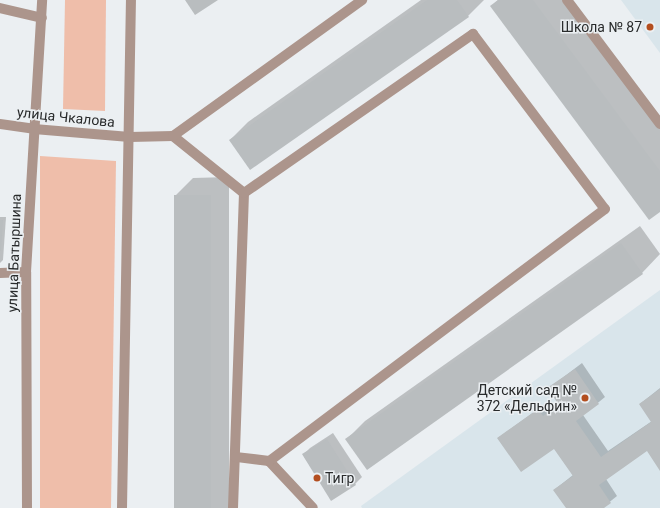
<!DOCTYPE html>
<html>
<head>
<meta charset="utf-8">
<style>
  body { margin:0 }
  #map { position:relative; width:660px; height:508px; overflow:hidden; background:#ebeff2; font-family:Roboto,sans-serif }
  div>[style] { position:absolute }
  .built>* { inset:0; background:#d9e5eb }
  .green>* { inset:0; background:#efbeaa }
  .shadow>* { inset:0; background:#0003 }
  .building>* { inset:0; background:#b9bdbf }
  .minor>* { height:10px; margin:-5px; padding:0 5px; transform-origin:5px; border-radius:5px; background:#ac958c }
  .dots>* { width:11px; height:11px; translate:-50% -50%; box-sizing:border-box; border:2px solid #ebeff2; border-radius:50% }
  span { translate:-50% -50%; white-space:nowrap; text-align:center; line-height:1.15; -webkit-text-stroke:3px #ebeff2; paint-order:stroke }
  .poi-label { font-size:14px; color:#292b2c }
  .right { translate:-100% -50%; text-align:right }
  .left { translate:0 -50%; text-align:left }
  .street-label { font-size:14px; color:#292b2c }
</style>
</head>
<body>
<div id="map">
  <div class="built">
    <div style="clip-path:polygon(621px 0,660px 0,660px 53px)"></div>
    <div style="clip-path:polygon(660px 290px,660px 508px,362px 508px,361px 506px)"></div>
  </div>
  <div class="green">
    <div style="clip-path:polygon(65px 0,106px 0,105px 111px,63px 109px)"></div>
    <div style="clip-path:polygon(40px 156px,116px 161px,111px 508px,40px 508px)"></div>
  </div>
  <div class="shadow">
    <div style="clip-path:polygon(421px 0,484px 0,468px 16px,230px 140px,248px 122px)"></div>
    <div style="clip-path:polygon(498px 0,564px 0,660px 129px,660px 210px,492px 6px)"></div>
    <div style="clip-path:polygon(229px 177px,229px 508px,175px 508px,175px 196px,193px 178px)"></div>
    <div style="clip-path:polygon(0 217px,6px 217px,3px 260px,0 263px)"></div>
    <div style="clip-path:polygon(640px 226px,660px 254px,642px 273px,347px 439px,365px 421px)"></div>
    <div style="clip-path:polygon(582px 363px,605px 397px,583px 415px,608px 451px,652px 421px,640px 404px,660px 388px,660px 469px,647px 450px,606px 479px,617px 496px,602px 508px,567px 508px,554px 490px,573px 475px,554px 448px,498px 438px,545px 404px,550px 410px,559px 404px,549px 388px)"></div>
    <div style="clip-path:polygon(333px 433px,362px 477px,355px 484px,332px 499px,303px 455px,310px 448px)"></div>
  </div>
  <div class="building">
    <div style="clip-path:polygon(185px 0,218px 0,195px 15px)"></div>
    <div style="clip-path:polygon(427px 0,457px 0,469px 17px,250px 170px,229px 140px)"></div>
    <div style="clip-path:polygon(498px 0,533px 0,660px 171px,660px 212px,649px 220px,490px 6px)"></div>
    <div style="clip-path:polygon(174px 195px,211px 195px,211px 508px,174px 508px)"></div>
    <div style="clip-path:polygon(0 220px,3px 220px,1px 251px,0 251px)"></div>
    <div style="clip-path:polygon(621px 243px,643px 274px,367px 470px,345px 439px)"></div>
    <div style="clip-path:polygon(575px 369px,599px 404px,576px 421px,601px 457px,651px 422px,639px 404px,660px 389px,660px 471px,647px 451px,599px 485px,611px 503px,604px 508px,566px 508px,553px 490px,573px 476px,554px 449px,521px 472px,497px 438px,538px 409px,543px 416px,559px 405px,547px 388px)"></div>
    <div style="clip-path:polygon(327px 439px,356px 485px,331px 501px,302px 454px)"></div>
  </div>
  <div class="minor">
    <div style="left:567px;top:0;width:155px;rotate:53.1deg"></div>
    <div style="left:0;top:8px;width:43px;rotate:13.4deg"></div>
    <div style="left:0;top:124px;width:34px;rotate:8deg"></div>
    <div style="left:34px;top:129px;width:96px;rotate:4.8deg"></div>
    <div style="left:130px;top:137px;width:43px;rotate:-1.3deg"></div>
    <div style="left:173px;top:136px;width:91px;rotate:38.8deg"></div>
    <div style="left:173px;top:136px;width:233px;rotate:-35.7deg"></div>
    <div style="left:0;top:273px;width:26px;rotate:-2deg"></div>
    <div style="left:269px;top:461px;width:64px;rotate:46.9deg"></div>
    <div style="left:27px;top:508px;width:236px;rotate:-90.2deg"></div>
    <div style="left:26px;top:272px;width:272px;rotate:-86.6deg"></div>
    <div style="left:122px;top:508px;width:508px;rotate:-88.99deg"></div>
    <div style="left:233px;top:508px;width:315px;rotate:-88deg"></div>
    <div style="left:244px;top:193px;width:279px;rotate:-34.8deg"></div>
    <div style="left:473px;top:34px;width:219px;rotate:53deg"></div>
    <div style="left:605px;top:209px;width:420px;rotate:143.1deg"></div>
    <div style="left:269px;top:461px;width:34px;rotate:-173deg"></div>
  </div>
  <div class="dots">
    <div style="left:650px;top:27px;background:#b34e1f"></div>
    <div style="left:585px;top:398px;background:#b34e1f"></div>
    <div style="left:317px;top:478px;background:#b34e1f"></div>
  </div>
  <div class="poi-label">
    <span class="right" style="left:642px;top:27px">Школа № 87</span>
    <span class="right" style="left:577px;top:398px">Детский сад №<br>372 «Дельфин»</span>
    <span class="left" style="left:325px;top:478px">Тигр</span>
  </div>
  <div class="street-label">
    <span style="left:66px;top:117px;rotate:6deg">улица Чкалова</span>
    <span style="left:14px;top:253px;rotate:-88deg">улица Батыршина</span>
  </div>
</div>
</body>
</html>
